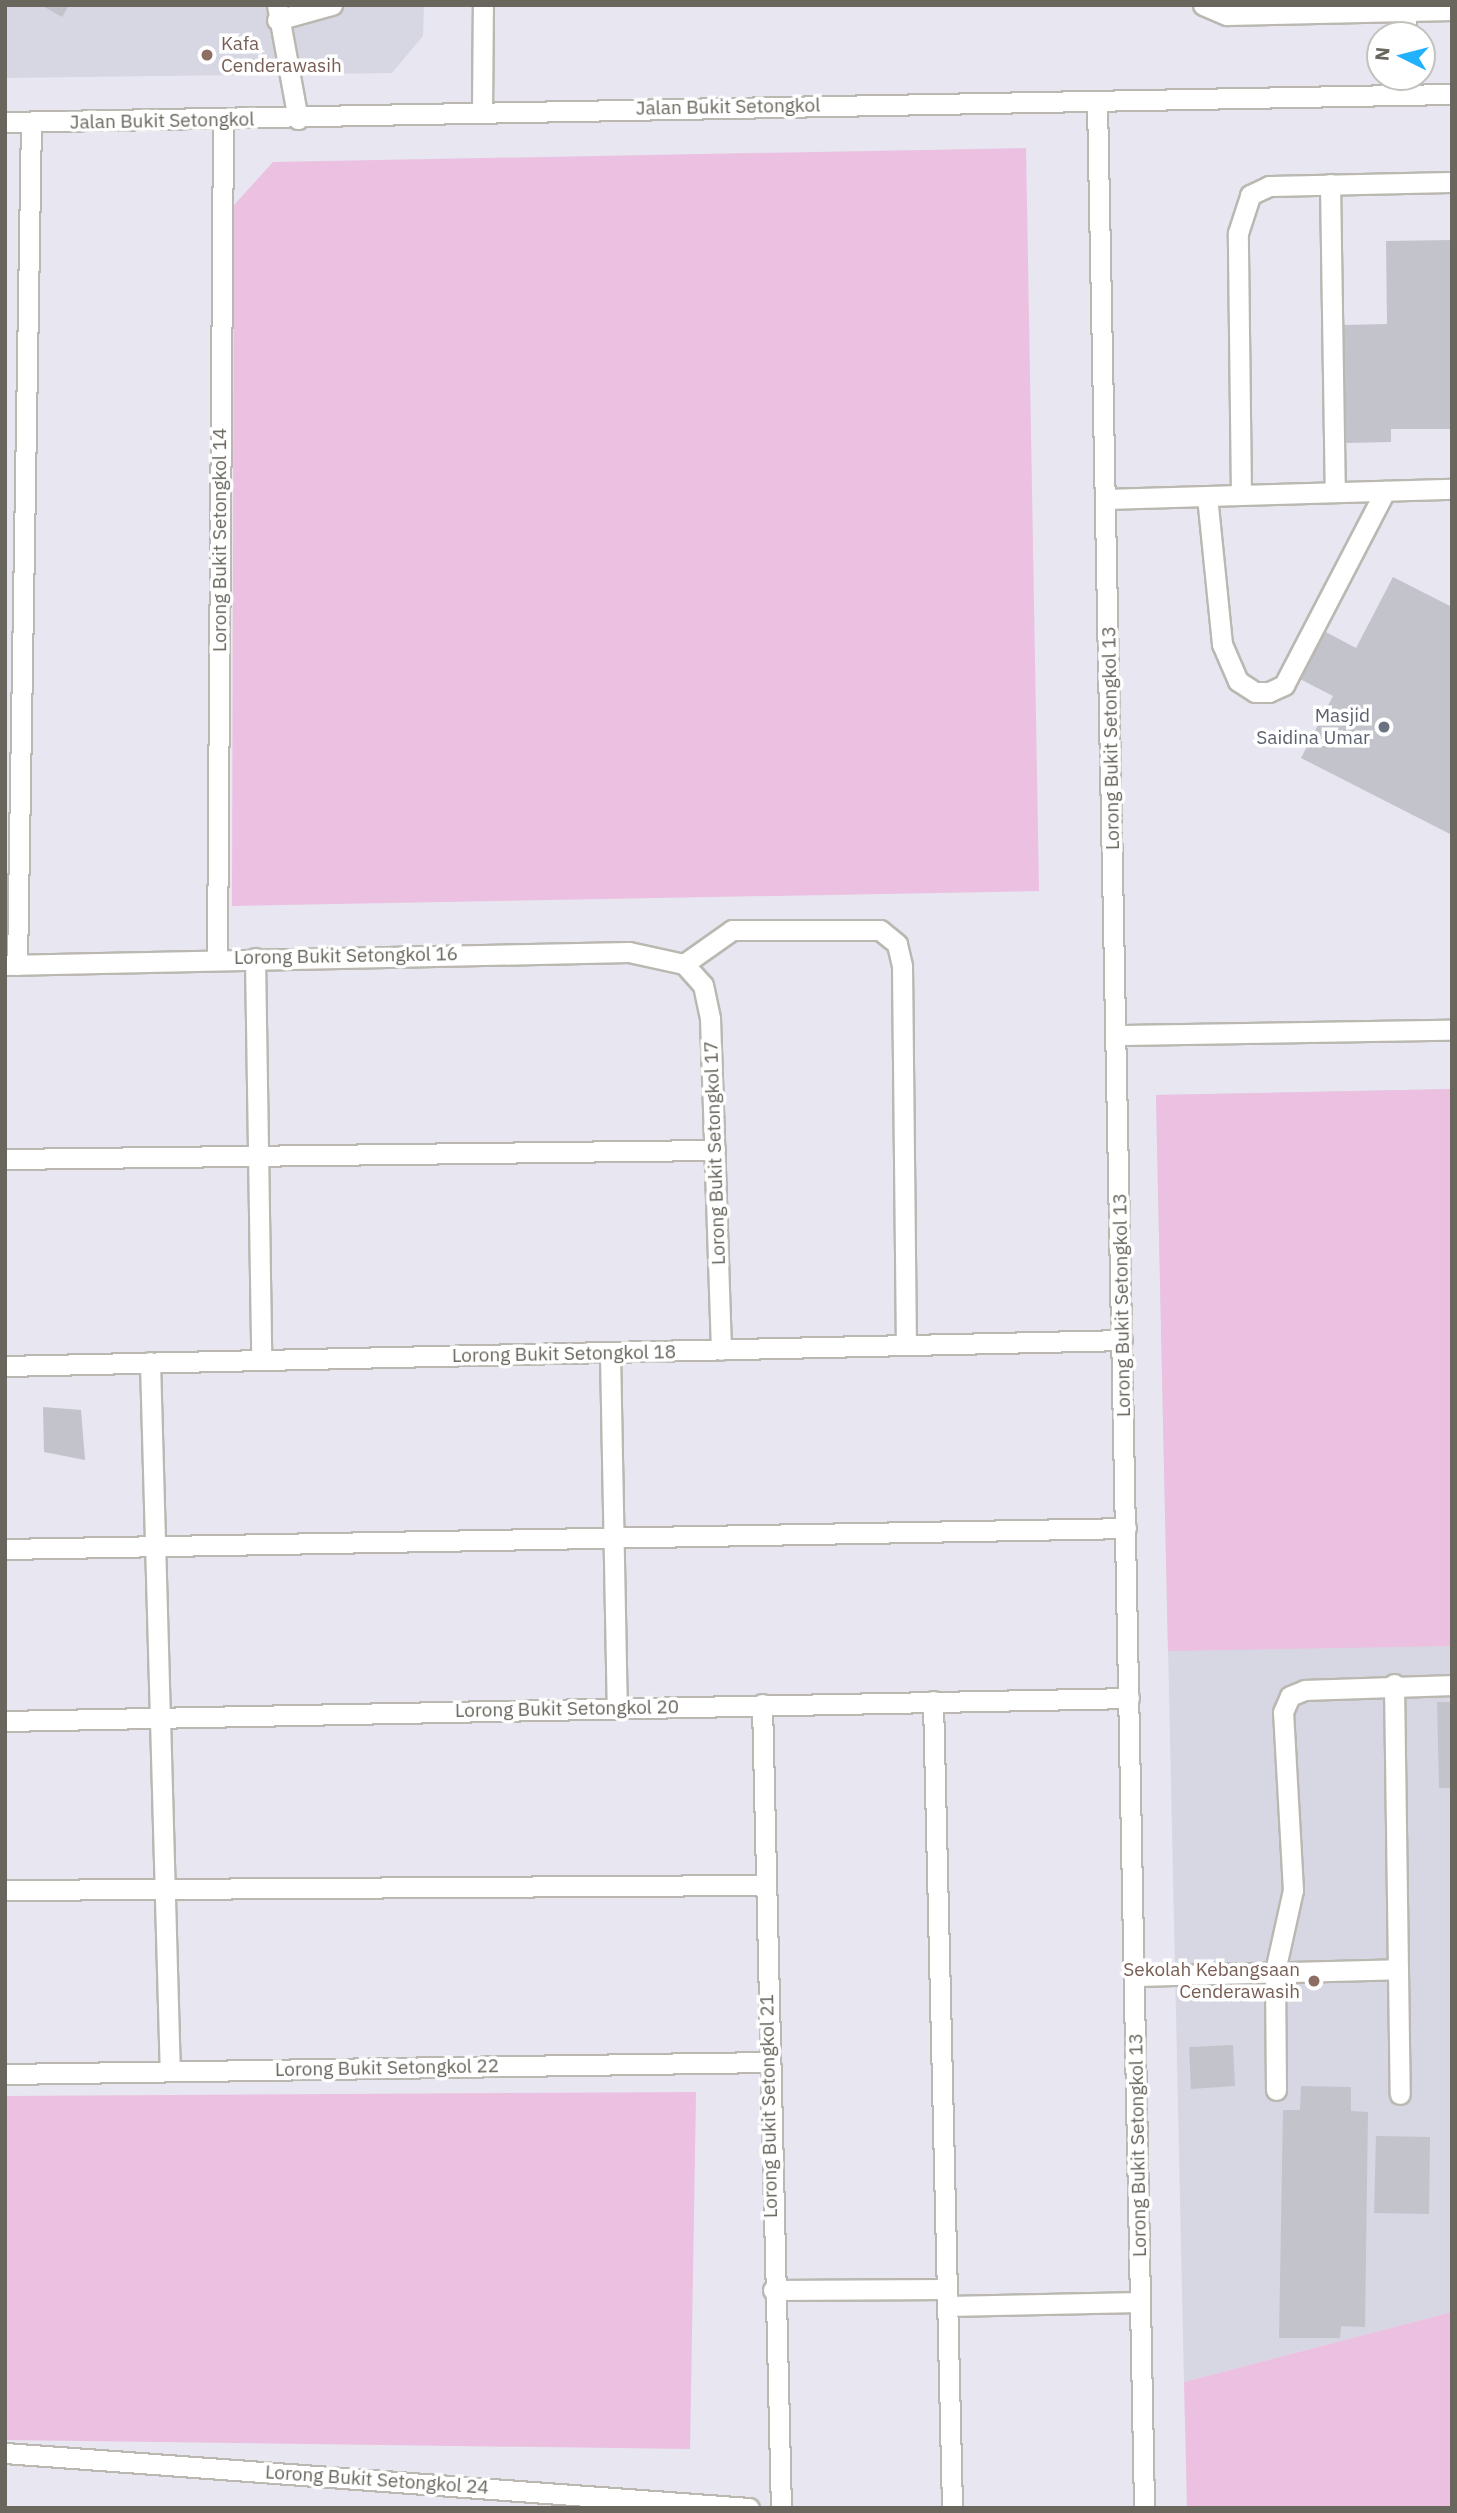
<!DOCTYPE html>
<html>
<head>
<meta charset="utf-8">
<style>
  body { margin:0 }
  #map { position:relative; width:1457px; height:2513px; overflow:hidden; background:#e7e6f1; font-family:"IBM Plex Sans",sans-serif }
  div>[style] { position:absolute }
  .education>* { inset:0; background:#d7d7e4 }
  .green>* { inset:0; background:#ebc0e0 }
  .building>* { inset:0; background:#c3c3cc }
  .roads { filter:drop-shadow(2px 0 #bab8b1) drop-shadow(-2px 0 #bab8b1) drop-shadow(0 2px #bab8b1) drop-shadow(0 -2px #bab8b1) }
  .service>* { height:19px; margin:-9.5px; padding:0 9.5px; transform-origin:9.5px; border-radius:9.5px; background:#fff }
  .minor>* { height:19px; margin:-9.5px; padding:0 9.5px; transform-origin:9.5px; border-radius:9.5px; background:#fff }
  .dots>* { width:19px; height:19px; translate:-50% -50%; box-sizing:border-box; border:4px solid #fff; border-radius:50% }
  span { translate:-50% -50%; white-space:nowrap; text-align:center; line-height:1.15; -webkit-text-stroke:7px #fff; paint-order:stroke }
  .education-label { font-size:19px; color:#785e54 }
  .left { translate:0 -50%; text-align:left }
  .right { translate:-100% -50%; text-align:right }
  .street-label { font-size:19px; color:#68665d }
  .worship-label { font-size:19px; color:#5b616d }
  .frame { position:absolute; inset:0; border:7px solid #68665d; pointer-events:none }
  .north { position:absolute; left:1366px; top:21px; width:70px; height:70px; box-sizing:border-box; background:#fff; border:2px solid #c3c2be; border-radius:50%; rotate:276deg; font-size:19px; font-weight:700; line-height:28px; text-align:center; color:#68665d }
  .north::after { content:''; display:block; margin:auto; width:24px; height:32px; background:#22b1fc; clip-path:polygon(50% 0,100% 100%,50% 72%,0 100%) }
</style>
</head>
<body>
<div id="map">
  <div class="education">
    <div style="clip-path:polygon(5px 5px,424px 5px,423px 36px,392px 73px,5px 78px)"></div>
    <div style="clip-path:polygon(1452px 1089px,1452px 2312px,1184px 2382px,1156px 1095px)"></div>
  </div>
  <div class="green">
    <div style="clip-path:polygon(1026px 148px,1039px 891px,232px 906px,234px 205px,273px 162px)"></div>
    <div style="clip-path:polygon(1452px 1089px,1452px 1646px,1168px 1651px,1156px 1095px)"></div>
    <div style="clip-path:polygon(696px 2092px,690px 2449px,5px 2440px,5px 2096px)"></div>
    <div style="clip-path:polygon(1452px 2312px,1452px 2508px,1187px 2508px,1184px 2382px)"></div>
  </div>
  <div class="building">
    <div style="clip-path:polygon(41px 5px,69px 5px,62px 17px)"></div>
    <div style="clip-path:polygon(1452px 240px,1452px 429px,1391px 429px,1391px 442px,1345px 443px,1344px 325px,1387px 324px,1386px 241px)"></div>
    <div style="clip-path:polygon(1393px 577px,1452px 607px,1452px 835px,1301px 758px,1333px 696px,1298px 678px,1322px 630px,1356px 648px)"></div>
    <div style="clip-path:polygon(43px 1407px,81px 1410px,85px 1460px,44px 1452px)"></div>
    <div style="clip-path:polygon(1437px 1702px,1452px 1702px,1452px 1788px,1439px 1788px)"></div>
    <div style="clip-path:polygon(1233px 2045px,1235px 2086px,1191px 2089px,1189px 2047px)"></div>
    <div style="clip-path:polygon(1301px 2086px,1351px 2087px,1351px 2111px,1368px 2112px,1365px 2327px,1341px 2326px,1340px 2338px,1279px 2338px,1283px 2110px,1300px 2110px)"></div>
    <div style="clip-path:polygon(1376px 2136px,1430px 2137px,1429px 2214px,1374px 2213px)"></div>
  </div>
  <div class="roads">
    <div class="service">
      <div style="left:277px;top:5px;width:116px;rotate:79.6deg"></div>
      <div style="left:1203px;top:5px;width:26px;rotate:23deg"></div>
      <div style="left:1227px;top:15px;width:225px;rotate:-1.3deg"></div>
      <div style="left:277px;top:20px;width:57px;rotate:-15.3deg"></div>
      <div style="left:1330px;top:184px;width:308px;rotate:89.1deg"></div>
      <div style="left:1241px;top:495px;width:262px;rotate:-90.7deg"></div>
      <div style="left:1238px;top:233px;width:40px;rotate:-72deg"></div>
      <div style="left:1250px;top:195px;width:21px;rotate:-25deg"></div>
      <div style="left:1269px;top:186px;width:183px;rotate:-1.3deg"></div>
      <div style="left:1207px;top:496px;width:149px;rotate:84.2deg"></div>
      <div style="left:1222px;top:644px;width:40px;rotate:66.6deg"></div>
      <div style="left:1238px;top:681px;width:20px;rotate:33deg"></div>
      <div style="left:1255px;top:692px;width:14px"></div>
      <div style="left:1269px;top:692px;width:17px;rotate:-25deg"></div>
      <div style="left:1284px;top:685px;width:219px;rotate:-62.5deg"></div>
      <div style="left:1106px;top:499px;width:346px;rotate:-1.7deg"></div>
      <div style="left:255px;top:958px;width:402px;rotate:89.1deg"></div>
      <div style="left:684px;top:964px;width:59px;rotate:-35.3deg"></div>
      <div style="left:732px;top:930px;width:148px"></div>
      <div style="left:880px;top:930px;width:22px;rotate:39deg"></div>
      <div style="left:897px;top:944px;width:23px;rotate:77deg"></div>
      <div style="left:902px;top:966px;width:379px;rotate:89.4deg"></div>
      <div style="left:17px;top:965px;width:842px;rotate:-89.05deg"></div>
      <div style="left:5px;top:1159px;width:710px;rotate:-0.73deg"></div>
      <div style="left:610px;top:1353px;width:354px;rotate:88.9deg"></div>
      <div style="left:5px;top:1549px;width:1121px;rotate:-1.07deg"></div>
      <div style="left:1394px;top:1684px;width:410px;rotate:89.2deg"></div>
      <div style="left:933px;top:1701px;width:807px;rotate:88.65deg"></div>
      <div style="left:160px;top:1719px;width:352px;rotate:88.4deg"></div>
      <div style="left:5px;top:1890px;width:759px;rotate:-0.38deg"></div>
      <div style="left:1136px;top:1976px;width:262px;rotate:-1.5deg"></div>
      <div style="left:1276px;top:2090px;width:119px;rotate:-90.5deg"></div>
      <div style="left:1275px;top:1971px;width:83px;rotate:-77.5deg"></div>
      <div style="left:1293px;top:1890px;width:178px;rotate:-93.2deg"></div>
      <div style="left:1283px;top:1712px;width:17px;rotate:-66deg"></div>
      <div style="left:1290px;top:1696px;width:16px;rotate:-22deg"></div>
      <div style="left:1305px;top:1690px;width:147px;rotate:-1.9deg"></div>
      <div style="left:773px;top:2290px;width:173px;rotate:-0.3deg"></div>
      <div style="left:947px;top:2306px;width:193px;rotate:-1.2deg"></div>
    </div>
    <div class="minor">
      <div style="left:1406px;top:5px;width:30px;rotate:90deg"></div>
      <div style="left:1097px;top:102px;width:2406px;rotate:88.88deg"></div>
      <div style="left:482px;top:111px;width:106px;rotate:-89.5deg"></div>
      <div style="left:5px;top:122px;width:1447px;rotate:-1.11deg"></div>
      <div style="left:217px;top:958px;width:836px;rotate:-89.59deg"></div>
      <div style="left:5px;top:965px;width:624px;rotate:-1.19deg"></div>
      <div style="left:629px;top:952px;width:56px;rotate:12.3deg"></div>
      <div style="left:684px;top:964px;width:28px;rotate:48deg"></div>
      <div style="left:703px;top:985px;width:34px;rotate:78deg"></div>
      <div style="left:710px;top:1018px;width:332px;rotate:88.1deg"></div>
      <div style="left:1117px;top:1035px;width:335px;rotate:-0.9deg"></div>
      <div style="left:150px;top:1362px;width:357px;rotate:88.4deg"></div>
      <div style="left:5px;top:1366px;width:1117px;rotate:-1.33deg"></div>
      <div style="left:762px;top:1704px;width:804px;rotate:88.65deg"></div>
      <div style="left:5px;top:1721px;width:1124px;rotate:-1.17deg"></div>
      <div style="left:5px;top:2074px;width:763px;rotate:-0.9deg"></div>
      <div style="left:5px;top:2453px;width:746px;rotate:4.23deg"></div>
    </div>
  </div>
  <div class="dots">
    <div style="left:207px;top:55px;background:#8d6e63"></div>
    <div style="left:1384px;top:727px;background:#6b7280"></div>
    <div style="left:1314px;top:1981px;background:#8d6e63"></div>
  </div>
  <div class="education-label">
    <span class="left" style="left:221px;top:55px">Kafa<br>Cenderawasih</span>
    <span class="right" style="left:1300px;top:1981px">Sekolah Kebangsaan<br>Cenderawasih</span>
  </div>
  <div class="street-label">
    <span style="left:728px;top:107px;rotate:-1deg">Jalan Bukit Setongkol</span>
    <span style="left:162px;top:121px;rotate:-1deg">Jalan Bukit Setongkol</span>
    <span style="left:220px;top:540px;rotate:-90deg">Lorong Bukit Setongkol 14</span>
    <span style="left:1111px;top:738px;rotate:-91deg">Lorong Bukit Setongkol 13</span>
    <span style="left:346px;top:956px;rotate:-1deg">Lorong Bukit Setongkol 16</span>
    <span style="left:715px;top:1153px;rotate:-92deg">Lorong Bukit Setongkol 17</span>
    <span style="left:1122px;top:1305px;rotate:-91deg">Lorong Bukit Setongkol 13</span>
    <span style="left:564px;top:1354px;rotate:-1deg">Lorong Bukit Setongkol 18</span>
    <span style="left:567px;top:1709px;rotate:-1deg">Lorong Bukit Setongkol 20</span>
    <span style="left:387px;top:2068px;rotate:-1deg">Lorong Bukit Setongkol 22</span>
    <span style="left:769px;top:2106px;rotate:-91deg">Lorong Bukit Setongkol 21</span>
    <span style="left:1138px;top:2145px;rotate:-91deg">Lorong Bukit Setongkol 13</span>
    <span style="left:377px;top:2480px;rotate:4deg">Lorong Bukit Setongkol 24</span>
  </div>
  <div class="worship-label">
    <span class="right" style="left:1370px;top:727px">Masjid<br>Saidina Umar</span>
  </div>
  <div class="frame"></div>
  <div class="north">N</div>
</div>
</body>
</html>
